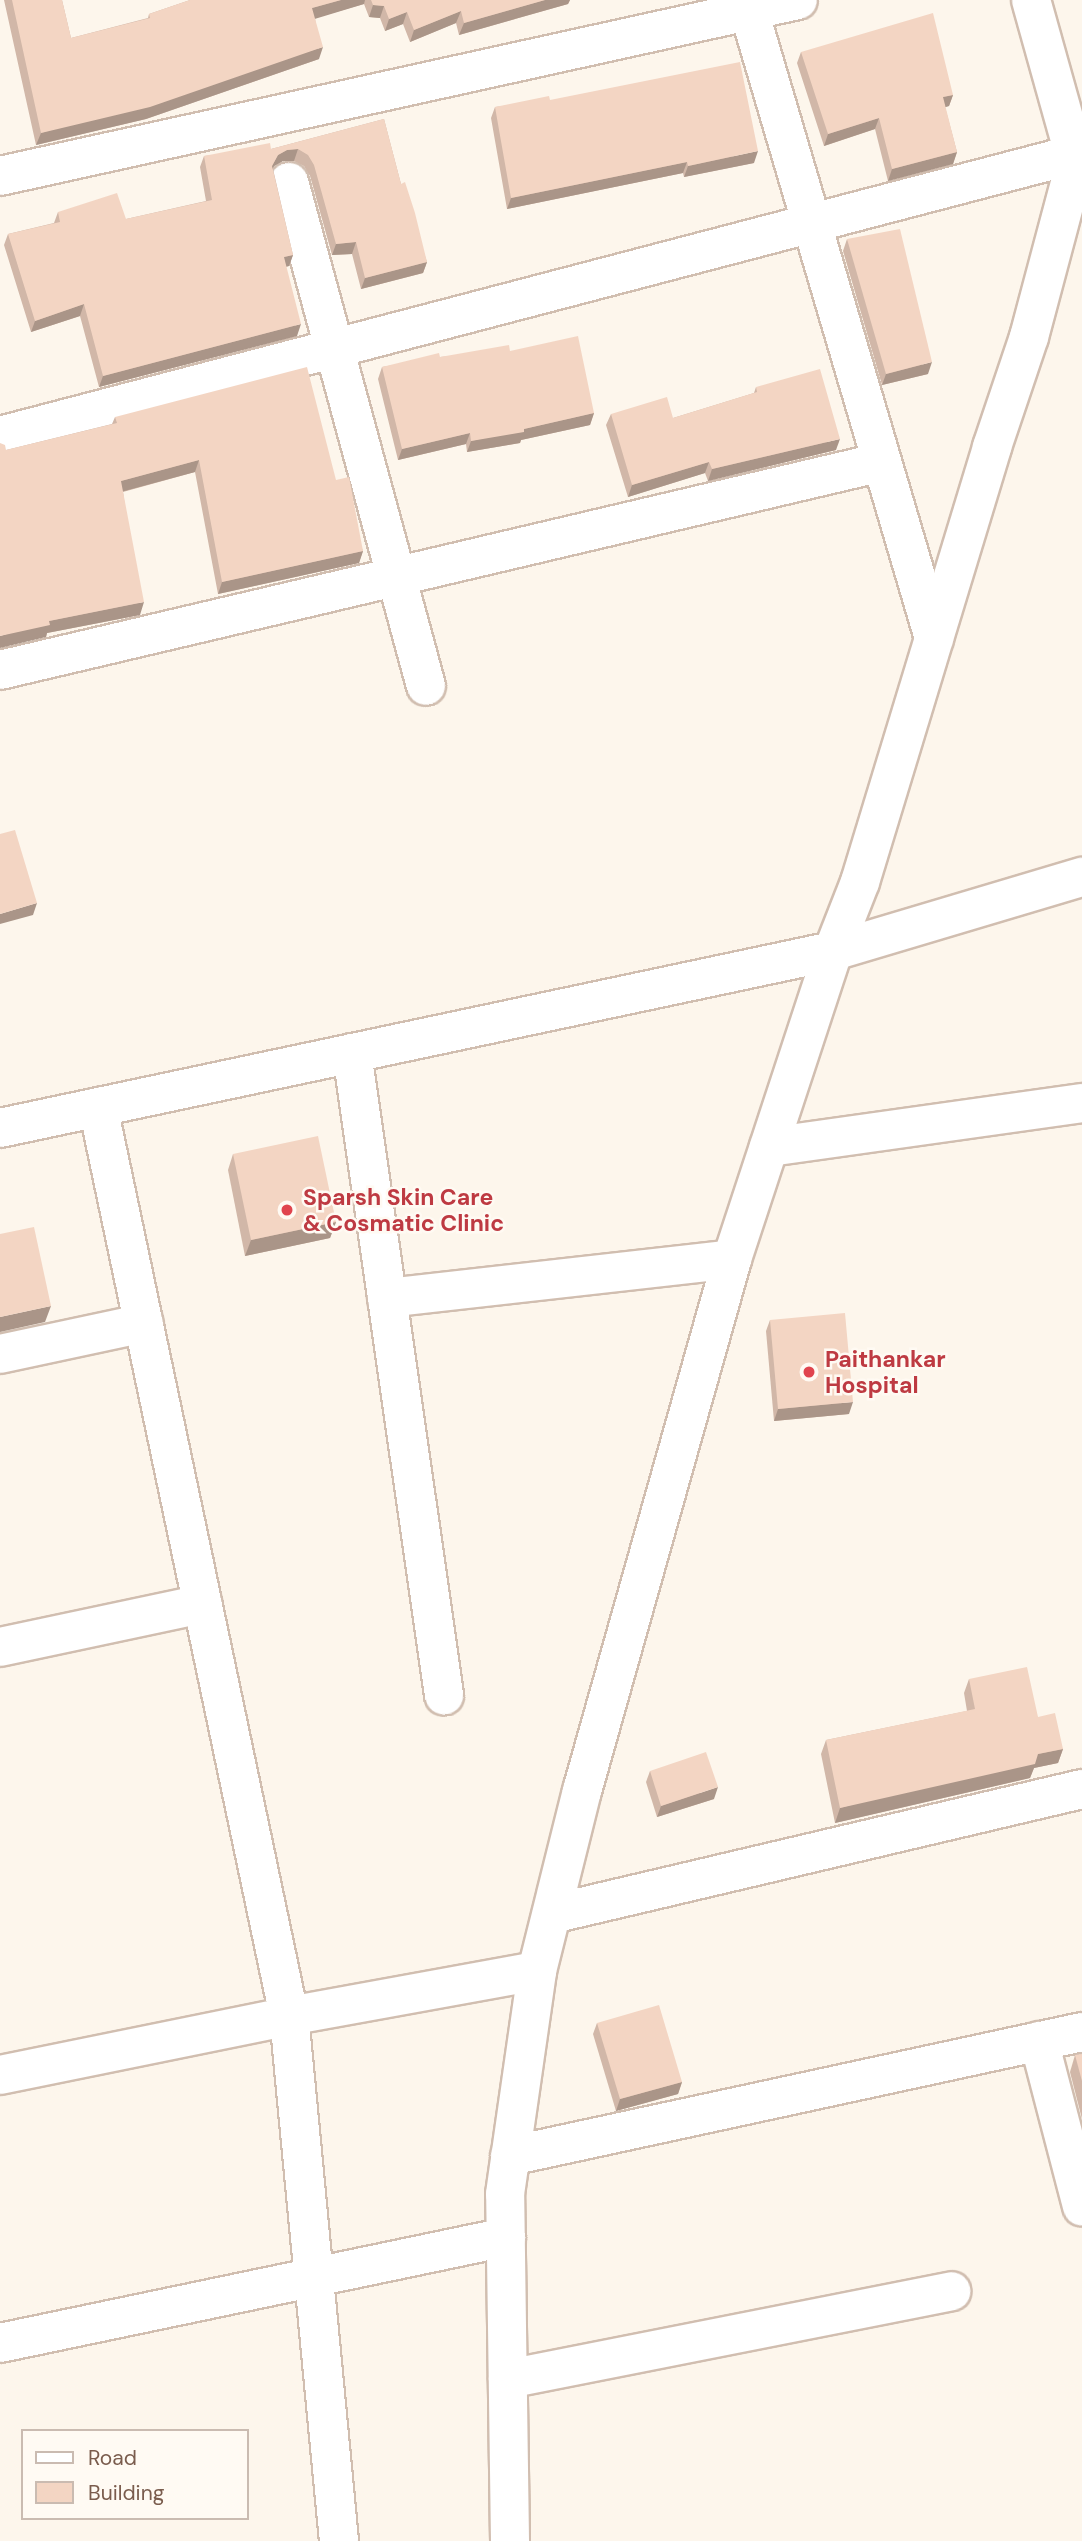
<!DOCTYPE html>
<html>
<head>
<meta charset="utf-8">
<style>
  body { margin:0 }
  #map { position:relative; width:1082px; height:2541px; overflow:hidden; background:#fdf6ec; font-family:"DM Sans",sans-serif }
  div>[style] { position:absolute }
  .roads { filter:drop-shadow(2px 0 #d1beb0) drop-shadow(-2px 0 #d1beb0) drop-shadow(0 2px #d1beb0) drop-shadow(0 -2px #d1beb0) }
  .minor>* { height:38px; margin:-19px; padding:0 19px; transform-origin:19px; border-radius:19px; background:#fff }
  .wall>* { inset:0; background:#d1b7a8 }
  .shaded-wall>* { inset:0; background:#aa9588 }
  .building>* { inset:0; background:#f3d5c3 }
  .dots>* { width:19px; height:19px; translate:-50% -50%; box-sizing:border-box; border:4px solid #fffaf3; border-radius:50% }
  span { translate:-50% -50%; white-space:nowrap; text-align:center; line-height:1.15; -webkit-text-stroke:5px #fffaf3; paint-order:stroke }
  .health-label { font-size:23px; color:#be3a42; font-weight:700 }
  .left { translate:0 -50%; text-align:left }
  .legend { position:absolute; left:21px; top:2429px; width:228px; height:91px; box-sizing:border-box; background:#fffaf3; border:2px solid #cabbb1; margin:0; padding:9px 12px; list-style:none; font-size:21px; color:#7a5c4d }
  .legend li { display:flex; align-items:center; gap:14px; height:35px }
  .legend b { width:35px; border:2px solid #cabbb1 }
</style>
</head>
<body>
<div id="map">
  <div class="roads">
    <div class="minor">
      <div style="left:1031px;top:0;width:174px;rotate:74.4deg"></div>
      <div style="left:749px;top:11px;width:654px;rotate:73.56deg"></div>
      <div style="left:0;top:176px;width:817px;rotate:-12.44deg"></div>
      <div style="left:289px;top:182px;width:522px;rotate:74.79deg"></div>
      <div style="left:0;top:436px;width:1112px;rotate:-14.69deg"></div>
      <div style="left:0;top:670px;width:906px;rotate:-13.27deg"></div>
      <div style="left:352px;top:1053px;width:649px;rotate:81.84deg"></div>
      <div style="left:98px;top:1107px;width:929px;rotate:78.13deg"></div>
      <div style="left:289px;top:2016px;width:527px;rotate:84.56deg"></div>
      <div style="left:0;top:1128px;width:852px;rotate:-12deg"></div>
      <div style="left:833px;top:951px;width:260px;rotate:-16.6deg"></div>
      <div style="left:769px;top:1147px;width:316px;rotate:-8deg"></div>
      <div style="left:387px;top:1298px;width:347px;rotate:-6.4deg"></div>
      <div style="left:0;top:1354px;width:147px;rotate:-12.1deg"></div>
      <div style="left:0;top:1647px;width:207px;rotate:-12deg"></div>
      <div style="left:552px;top:1914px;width:545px;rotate:-13.27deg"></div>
      <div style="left:1039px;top:2041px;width:171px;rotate:75.4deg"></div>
      <div style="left:0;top:2075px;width:295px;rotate:-11.5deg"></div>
      <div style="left:289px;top:2016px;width:252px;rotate:-10.3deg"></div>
      <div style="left:510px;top:2156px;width:585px;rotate:-12.23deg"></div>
      <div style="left:0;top:2343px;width:517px;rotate:-11.83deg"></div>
      <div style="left:508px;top:2379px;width:452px;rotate:-11.2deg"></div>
      <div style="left:510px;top:2541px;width:347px;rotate:-90.8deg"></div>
      <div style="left:505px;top:2194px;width:225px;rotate:-81.8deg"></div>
      <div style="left:537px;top:1971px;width:186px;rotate:-76deg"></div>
      <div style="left:582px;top:1791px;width:553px;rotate:-74.25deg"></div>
      <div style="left:732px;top:1259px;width:324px;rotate:-71.8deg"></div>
      <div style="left:833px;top:951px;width:74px;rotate:-68.6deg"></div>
      <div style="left:860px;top:882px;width:455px;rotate:-73.1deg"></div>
      <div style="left:992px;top:447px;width:116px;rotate:-71.4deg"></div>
      <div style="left:1029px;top:337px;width:206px;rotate:-75.1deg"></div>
    </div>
  </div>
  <div class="wall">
    <div style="clip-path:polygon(4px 0,62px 0,71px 38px,148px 18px,149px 14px,190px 0,570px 0,568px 4px,459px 35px,456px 23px,410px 42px,403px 24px,385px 31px,380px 18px,369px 17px,364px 4px,315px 18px,319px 59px,146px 119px,36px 145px)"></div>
    <div style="clip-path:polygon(801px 52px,953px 95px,949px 106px,945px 107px,957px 152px,953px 164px,888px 181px,875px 129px,824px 146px,797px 63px)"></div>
    <div style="clip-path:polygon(550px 100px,754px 163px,684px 177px,683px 173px,507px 209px,491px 118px,495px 107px)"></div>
    <div style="clip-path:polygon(384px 119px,401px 184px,427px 262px,423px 273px,361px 289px,352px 254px,332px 255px,310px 176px,304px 166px,294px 161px,283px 161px,274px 166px,273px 169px,293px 255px,289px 266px,286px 267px,297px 336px,99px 387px,80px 316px,31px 332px,4px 245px,8px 234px,54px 223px,58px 212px,126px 219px,206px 201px,200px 167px,204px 156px,271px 149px)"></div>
    <div style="clip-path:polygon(847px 239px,928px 374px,882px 385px,843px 251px)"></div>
    <div style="clip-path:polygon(510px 351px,594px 413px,590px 425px,521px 440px,520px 443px,467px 452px,466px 444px,398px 460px,378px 379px,382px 367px,440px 357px)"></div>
    <div style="clip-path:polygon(756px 387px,836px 450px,708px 481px,705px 473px,628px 497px,606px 425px,611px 414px,673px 418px,754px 393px)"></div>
    <div style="clip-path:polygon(115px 417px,336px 480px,363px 551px,359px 563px,218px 594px,195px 472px,123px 492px,140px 615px,47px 633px,46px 637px,6px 450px,112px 424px)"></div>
    <div style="clip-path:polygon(233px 1154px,336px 1222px,330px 1238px,245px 1256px,228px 1170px)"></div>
    <div style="clip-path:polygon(770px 1320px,849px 1414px,774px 1421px,766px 1331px)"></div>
    <div style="clip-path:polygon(969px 1679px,1038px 1717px,1063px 1749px,1058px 1763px,1034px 1768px,1030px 1778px,835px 1823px,821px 1754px,826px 1740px,967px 1711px,964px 1693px)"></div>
    <div style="clip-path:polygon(650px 1771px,714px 1799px,657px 1817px,646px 1782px)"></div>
    <div style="clip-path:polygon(597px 2023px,682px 2082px,678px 2094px,616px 2111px,593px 2034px)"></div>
    <div style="clip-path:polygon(1082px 2054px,1082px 2119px,1070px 2072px,1075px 2055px)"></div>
  </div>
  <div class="shaded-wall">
    <div style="clip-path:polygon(341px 0,365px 0,364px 4px,308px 21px,312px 8px)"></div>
    <div style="clip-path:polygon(545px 0,570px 0,568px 4px,459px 35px,464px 23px)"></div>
    <div style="clip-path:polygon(373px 5px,384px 6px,380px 18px,369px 17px)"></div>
    <div style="clip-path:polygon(461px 11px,456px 23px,410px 42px,414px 30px)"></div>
    <div style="clip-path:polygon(407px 12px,403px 24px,385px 31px,389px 19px)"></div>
    <div style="clip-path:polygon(323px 47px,319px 59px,146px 119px,36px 145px,41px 133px)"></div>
    <div style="clip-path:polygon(953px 95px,949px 106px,939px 109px,943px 97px)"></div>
    <div style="clip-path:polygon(879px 118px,875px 129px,824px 146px,828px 134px)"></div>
    <div style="clip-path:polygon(298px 149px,294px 161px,283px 161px,274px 166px,268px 177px,272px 166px,278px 155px,287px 150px)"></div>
    <div style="clip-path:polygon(758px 151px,754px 163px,684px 177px,688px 166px)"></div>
    <div style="clip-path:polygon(957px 152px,953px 164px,888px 181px,892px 169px)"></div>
    <div style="clip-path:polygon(687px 162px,683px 173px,507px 209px,511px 198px)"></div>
    <div style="clip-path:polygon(356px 242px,352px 254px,332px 255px,336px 244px)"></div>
    <div style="clip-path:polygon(293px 255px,289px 266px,279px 268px,284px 257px)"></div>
    <div style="clip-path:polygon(427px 262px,423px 273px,361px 289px,365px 278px)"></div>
    <div style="clip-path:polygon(84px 304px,80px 316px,31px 332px,35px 321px)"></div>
    <div style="clip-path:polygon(301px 324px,297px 336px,99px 387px,103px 376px)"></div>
    <div style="clip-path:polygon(932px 362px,928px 374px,882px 385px,886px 374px)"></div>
    <div style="clip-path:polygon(594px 413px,590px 425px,521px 440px,520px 443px,467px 452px,471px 441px)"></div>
    <div style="clip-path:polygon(470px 433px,466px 444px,398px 460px,402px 449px)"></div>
    <div style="clip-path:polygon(840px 439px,836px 450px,708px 481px,712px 469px)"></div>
    <div style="clip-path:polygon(199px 460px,195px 472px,117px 493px,121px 481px)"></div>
    <div style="clip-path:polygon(709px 462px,705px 473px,628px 497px,632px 485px)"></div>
    <div style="clip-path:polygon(363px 551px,359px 563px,218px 594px,222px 582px)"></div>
    <div style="clip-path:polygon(144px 602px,140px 615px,47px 633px,46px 637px,0 648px,0 636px,49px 621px)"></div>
    <div style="clip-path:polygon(37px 903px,33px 915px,0 924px,0 914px)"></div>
    <div style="clip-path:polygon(336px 1222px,330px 1238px,245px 1256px,251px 1240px)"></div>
    <div style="clip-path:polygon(51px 1306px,45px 1322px,0 1332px,0 1317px)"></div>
    <div style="clip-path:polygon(853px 1402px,849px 1414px,774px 1421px,778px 1409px)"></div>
    <div style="clip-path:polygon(1063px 1749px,1058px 1763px,1034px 1768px,1030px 1778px,835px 1823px,840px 1808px,1038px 1754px)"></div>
    <div style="clip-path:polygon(718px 1787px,714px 1799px,657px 1817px,661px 1806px)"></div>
    <div style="clip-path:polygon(682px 2082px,678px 2094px,616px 2111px,620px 2099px)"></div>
  </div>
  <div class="building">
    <div style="clip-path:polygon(12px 0,62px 0,71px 38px,150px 18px,149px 14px,190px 0,341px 0,312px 8px,323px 47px,150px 107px,41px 133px)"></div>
    <div style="clip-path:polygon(371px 0,545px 0,464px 23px,461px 11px,414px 30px,407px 12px,389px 19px,384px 6px,373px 5px)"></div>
    <div style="clip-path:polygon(933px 13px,953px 95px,943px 97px,957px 152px,892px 169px,879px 118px,828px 134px,801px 52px)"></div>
    <div style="clip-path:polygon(740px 62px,758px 151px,688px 166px,687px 162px,511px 198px,495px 107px,549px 96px,550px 100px)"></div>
    <div style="clip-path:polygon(384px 119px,401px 184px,405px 182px,415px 213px,427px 262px,365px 278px,356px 242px,336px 244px,314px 165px,308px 155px,298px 149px,287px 150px,278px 155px,272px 166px,293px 255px,284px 257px,301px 324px,103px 376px,84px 304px,35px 321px,8px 234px,60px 222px,58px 212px,117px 193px,126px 219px,212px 200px,204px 156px,270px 143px,271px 149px)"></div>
    <div style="clip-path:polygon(900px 229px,932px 362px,886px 374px,847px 239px)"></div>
    <div style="clip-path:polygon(578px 336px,594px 413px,524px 429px,524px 432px,471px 441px,470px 433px,402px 449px,382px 367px,439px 353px,440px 357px,509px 345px,510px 351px)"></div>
    <div style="clip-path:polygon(307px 367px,336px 480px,349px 477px,363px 551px,222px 582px,199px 460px,121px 481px,144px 602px,49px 621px,50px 625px,0 636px,0 443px,5px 445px,6px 450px,117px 423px,115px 417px)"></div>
    <div style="clip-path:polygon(820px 369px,840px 439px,712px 469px,709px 462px,632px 485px,611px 414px,667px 397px,673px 418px,757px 392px,756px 387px)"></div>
    <div style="clip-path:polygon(15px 830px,37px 903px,0 914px,0 834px)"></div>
    <div style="clip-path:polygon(318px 1136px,336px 1222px,251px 1240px,233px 1154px)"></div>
    <div style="clip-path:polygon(34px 1227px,51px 1306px,0 1317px,0 1234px)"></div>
    <div style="clip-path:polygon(845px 1313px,853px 1402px,778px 1409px,770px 1320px)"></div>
    <div style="clip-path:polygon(1027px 1667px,1038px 1717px,1055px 1713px,1063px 1749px,1038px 1754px,1035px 1764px,840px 1808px,826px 1740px,975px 1709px,969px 1679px)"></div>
    <div style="clip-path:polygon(706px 1752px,718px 1787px,661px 1806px,650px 1771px)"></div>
    <div style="clip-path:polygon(659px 2005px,682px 2082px,620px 2099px,597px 2023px)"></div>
    <div style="clip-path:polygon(1082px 2054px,1082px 2081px,1075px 2055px)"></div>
  </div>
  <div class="dots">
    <div style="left:287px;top:1210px;background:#e0444e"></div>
    <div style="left:809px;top:1372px;background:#e0444e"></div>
  </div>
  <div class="health-label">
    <span class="left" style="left:303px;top:1210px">Sparsh Skin Care<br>&amp; Cosmatic Clinic</span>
    <span class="left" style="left:825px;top:1372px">Paithankar<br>Hospital</span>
  </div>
  <ul class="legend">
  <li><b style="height:9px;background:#fff"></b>Road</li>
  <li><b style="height:19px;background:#f3d5c3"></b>Building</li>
  </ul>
</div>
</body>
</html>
